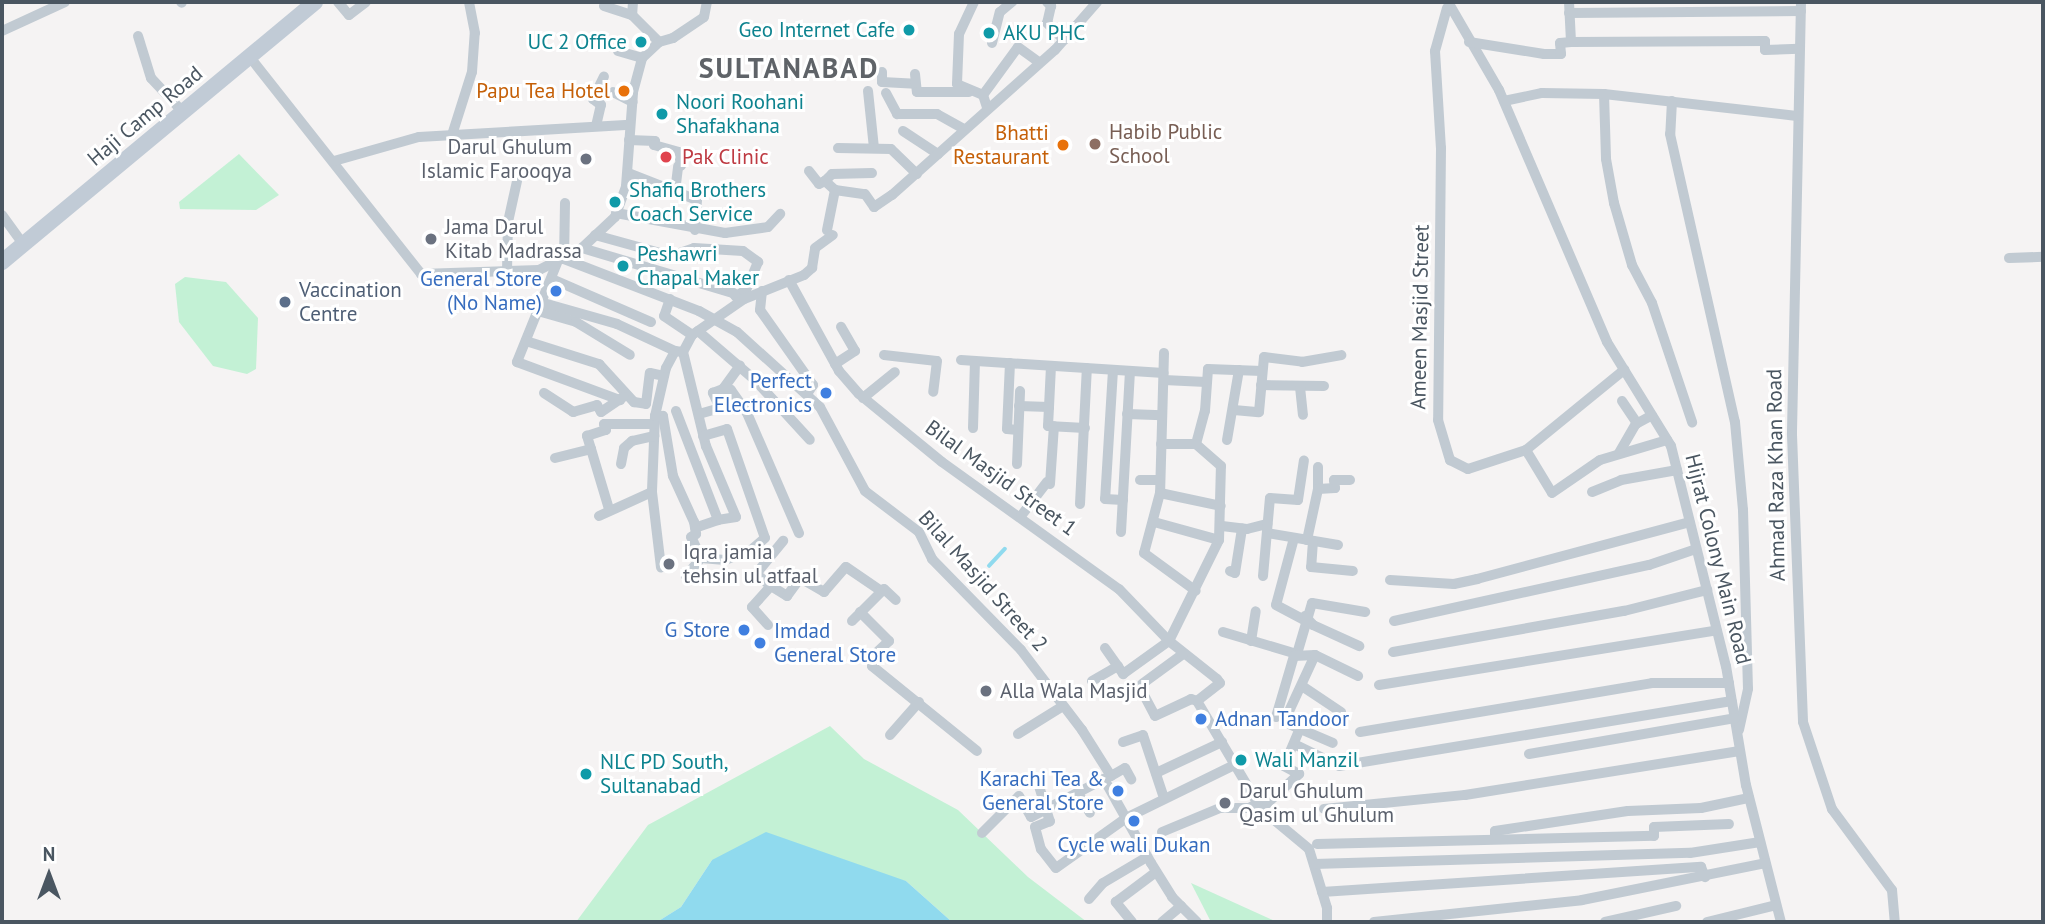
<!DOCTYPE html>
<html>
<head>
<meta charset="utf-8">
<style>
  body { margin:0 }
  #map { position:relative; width:2045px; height:924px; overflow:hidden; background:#f5f3f3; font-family:"PT Sans",sans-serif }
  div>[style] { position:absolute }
  .green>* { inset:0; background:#c3f1d5 }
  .water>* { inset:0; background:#90daee }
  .stream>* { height:3.5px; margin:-1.75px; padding:0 1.75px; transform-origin:1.75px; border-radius:1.75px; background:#90daee }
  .street>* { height:10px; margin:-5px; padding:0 5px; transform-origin:5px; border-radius:5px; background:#c1cad2 }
  .secondary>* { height:16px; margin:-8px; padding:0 8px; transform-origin:8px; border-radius:8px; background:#c1cbd6 }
  .dots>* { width:19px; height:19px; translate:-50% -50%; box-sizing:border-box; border:4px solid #fff; border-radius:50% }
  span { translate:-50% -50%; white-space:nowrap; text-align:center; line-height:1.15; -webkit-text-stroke:6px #fff; paint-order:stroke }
  .culture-label { font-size:21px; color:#0d838f }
  .right { translate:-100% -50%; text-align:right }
  .left { translate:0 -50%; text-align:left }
  .food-label { font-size:21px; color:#c56008 }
  .street-label { font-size:21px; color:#4a5661 }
  .education-label { font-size:21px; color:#785e54 }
  .worship-label { font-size:21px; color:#5b616d }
  .health-label { font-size:21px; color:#be3a42 }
  .shop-label { font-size:21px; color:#366cbe }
  .service-label { font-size:21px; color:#4e5e75 }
  .district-label { font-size:28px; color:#5f6368; font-weight:700; letter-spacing:2px }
  .frame { position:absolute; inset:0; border:4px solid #4a5661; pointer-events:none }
  .north { position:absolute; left:14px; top:840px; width:70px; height:70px; -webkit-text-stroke:5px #fff; paint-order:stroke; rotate:0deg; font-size:19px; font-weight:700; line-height:28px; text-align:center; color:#4a5661 }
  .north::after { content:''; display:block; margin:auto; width:24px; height:32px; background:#4a5661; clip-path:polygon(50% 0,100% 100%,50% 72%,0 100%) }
</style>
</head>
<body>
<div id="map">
  <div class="green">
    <div style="clip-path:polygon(239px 154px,279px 195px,256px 210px,180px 209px,179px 202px)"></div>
    <div style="clip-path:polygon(185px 277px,226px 282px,258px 318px,256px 369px,247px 374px,213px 366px,179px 322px,175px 284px)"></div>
    <div style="clip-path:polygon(830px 726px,864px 759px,958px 810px,1028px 877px,1087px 922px,952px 922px,906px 881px,712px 860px,681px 907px,657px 922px,576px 922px,648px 825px)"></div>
    <div style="clip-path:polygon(1191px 883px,1277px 922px,1211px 922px)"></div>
  </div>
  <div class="water">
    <div style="clip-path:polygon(766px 832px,906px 881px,952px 922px,657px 922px,681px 907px,712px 860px)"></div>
  </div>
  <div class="stream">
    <div style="left:989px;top:566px;width:23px;rotate:-47deg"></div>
  </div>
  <div class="street">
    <div style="left:181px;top:2px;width:1px;rotate:45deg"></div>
    <div style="left:338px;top:2px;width:17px;rotate:50deg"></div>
    <div style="left:349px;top:15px;width:21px;rotate:-37deg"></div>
    <div style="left:633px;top:2px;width:13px;rotate:94deg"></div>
    <div style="left:632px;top:15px;width:38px;rotate:45deg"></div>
    <div style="left:974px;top:2px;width:35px;rotate:115deg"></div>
    <div style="left:959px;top:34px;width:50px;rotate:92.3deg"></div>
    <div style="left:957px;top:84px;width:28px;rotate:23deg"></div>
    <div style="left:983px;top:95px;width:13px;rotate:72deg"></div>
    <div style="left:1047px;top:2px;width:6px;rotate:45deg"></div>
    <div style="left:1051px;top:6px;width:17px;rotate:103deg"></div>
    <div style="left:1047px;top:23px;width:24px;rotate:45deg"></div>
    <div style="left:1448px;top:2px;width:102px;rotate:59.9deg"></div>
    <div style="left:1499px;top:90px;width:274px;rotate:66.8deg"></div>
    <div style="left:1607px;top:342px;width:122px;rotate:58.4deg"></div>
    <div style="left:1671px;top:446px;width:227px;rotate:76deg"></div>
    <div style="left:1726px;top:666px;width:121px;rotate:80.5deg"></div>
    <div style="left:1746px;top:785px;width:141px;rotate:75.7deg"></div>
    <div style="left:1569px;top:2px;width:40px;rotate:87.1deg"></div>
    <div style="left:1801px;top:2px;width:433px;rotate:91.2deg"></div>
    <div style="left:1792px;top:435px;width:287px;rotate:87.8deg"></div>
    <div style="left:1803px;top:722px;width:92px;rotate:71.6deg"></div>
    <div style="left:1832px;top:809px;width:101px;rotate:53.5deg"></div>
    <div style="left:1892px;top:890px;width:32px;rotate:85deg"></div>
    <div style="left:604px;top:6px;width:29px;rotate:18deg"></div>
    <div style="left:1447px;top:8px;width:45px;rotate:105.6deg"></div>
    <div style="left:1435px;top:51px;width:97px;rotate:86.5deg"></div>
    <div style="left:1441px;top:148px;width:272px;rotate:90.6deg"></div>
    <div style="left:1438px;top:420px;width:42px;rotate:73.3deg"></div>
    <div style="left:1450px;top:460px;width:20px;rotate:27deg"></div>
    <div style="left:1468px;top:469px;width:61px;rotate:-18.1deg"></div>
    <div style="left:1526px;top:450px;width:127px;rotate:-39.2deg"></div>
    <div style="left:1569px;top:13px;width:232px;rotate:-0.5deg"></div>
    <div style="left:2px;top:31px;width:69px;rotate:-24.7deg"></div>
    <div style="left:138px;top:36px;width:44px;rotate:72.8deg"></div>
    <div style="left:151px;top:78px;width:44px;rotate:46.8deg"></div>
    <div style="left:1469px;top:42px;width:76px;rotate:9.1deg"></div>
    <div style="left:1544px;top:54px;width:17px"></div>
    <div style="left:1561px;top:54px;width:11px;rotate:-95deg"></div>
    <div style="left:1560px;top:43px;width:11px;rotate:-5deg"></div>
    <div style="left:1571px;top:42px;width:194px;rotate:-0.3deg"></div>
    <div style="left:1765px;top:41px;width:9px;rotate:90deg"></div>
    <div style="left:1765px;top:50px;width:34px;rotate:-2deg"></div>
    <div style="left:992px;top:43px;width:32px;rotate:-76deg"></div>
    <div style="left:1000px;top:12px;width:16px;rotate:-40deg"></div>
    <div style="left:618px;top:51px;width:25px;rotate:16deg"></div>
    <div style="left:249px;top:56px;width:278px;rotate:51.7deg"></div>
    <div style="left:421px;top:274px;width:118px;rotate:-1.9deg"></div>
    <div style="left:539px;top:270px;width:48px;rotate:-27.1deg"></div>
    <div style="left:582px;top:248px;width:45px;rotate:-43.2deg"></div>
    <div style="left:615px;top:217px;width:33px;rotate:-70deg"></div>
    <div style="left:626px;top:186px;width:94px;rotate:-85.7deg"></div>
    <div style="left:633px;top:92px;width:35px;rotate:-75deg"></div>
    <div style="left:642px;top:58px;width:23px;rotate:-43deg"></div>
    <div style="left:659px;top:42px;width:15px;rotate:-16deg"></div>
    <div style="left:673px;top:38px;width:37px;rotate:-34deg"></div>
    <div style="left:704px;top:17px;width:15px;rotate:-79deg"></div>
    <div style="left:882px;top:72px;width:10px;rotate:90deg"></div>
    <div style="left:882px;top:82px;width:33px;rotate:3deg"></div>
    <div style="left:915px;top:74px;width:18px;rotate:84deg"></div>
    <div style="left:917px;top:92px;width:52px"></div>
    <div style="left:868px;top:91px;width:57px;rotate:84deg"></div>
    <div style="left:613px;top:92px;width:22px;rotate:27deg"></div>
    <div style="left:886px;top:93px;width:24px;rotate:62deg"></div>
    <div style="left:897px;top:114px;width:40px"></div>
    <div style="left:937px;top:114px;width:31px;rotate:29deg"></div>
    <div style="left:1604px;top:94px;width:65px;rotate:88.2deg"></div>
    <div style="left:1606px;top:159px;width:45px;rotate:79.7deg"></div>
    <div style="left:1614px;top:203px;width:65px;rotate:73.8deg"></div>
    <div style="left:1632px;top:265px;width:43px;rotate:62.2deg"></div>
    <div style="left:1652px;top:303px;width:126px;rotate:71.4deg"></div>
    <div style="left:983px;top:95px;width:59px;rotate:-53.9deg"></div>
    <div style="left:1018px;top:47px;width:26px;rotate:36deg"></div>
    <div style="left:1504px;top:101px;width:39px;rotate:-12deg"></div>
    <div style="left:1542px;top:93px;width:62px;rotate:0.9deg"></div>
    <div style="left:1604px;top:94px;width:194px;rotate:6.5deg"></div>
    <div style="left:1672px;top:101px;width:33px;rotate:93deg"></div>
    <div style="left:1670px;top:134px;width:295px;rotate:77.3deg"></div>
    <div style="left:1735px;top:422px;width:88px;rotate:84.8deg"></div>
    <div style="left:1743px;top:510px;width:179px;rotate:88.4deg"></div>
    <div style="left:1748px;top:689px;width:42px;rotate:102.4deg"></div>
    <div style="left:596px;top:126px;width:22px;rotate:-77deg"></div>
    <div style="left:601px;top:105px;width:10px;rotate:-143deg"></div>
    <div style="left:593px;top:99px;width:25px;rotate:-64deg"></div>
    <div style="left:903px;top:131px;width:42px;rotate:33.3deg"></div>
    <div style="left:452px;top:135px;width:66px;rotate:-72.4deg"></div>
    <div style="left:472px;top:72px;width:39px;rotate:-86deg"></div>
    <div style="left:475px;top:33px;width:32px;rotate:-101deg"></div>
    <div style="left:629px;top:140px;width:26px;rotate:2deg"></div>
    <div style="left:655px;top:141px;width:4px;rotate:104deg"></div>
    <div style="left:654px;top:145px;width:26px;rotate:16deg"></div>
    <div style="left:679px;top:152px;width:14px;rotate:82deg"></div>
    <div style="left:838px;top:148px;width:53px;rotate:1.1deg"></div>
    <div style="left:891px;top:149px;width:36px;rotate:44deg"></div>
    <div style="left:334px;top:161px;width:88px;rotate:-15.8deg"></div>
    <div style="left:419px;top:137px;width:211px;rotate:-3.3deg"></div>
    <div style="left:809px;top:171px;width:16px;rotate:52deg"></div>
    <div style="left:819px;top:184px;width:7px;rotate:-27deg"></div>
    <div style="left:825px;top:181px;width:13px;rotate:42deg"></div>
    <div style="left:835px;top:190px;width:41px;rotate:101.3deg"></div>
    <div style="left:628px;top:173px;width:74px;rotate:21.4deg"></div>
    <div style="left:697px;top:200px;width:30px;rotate:94deg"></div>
    <div style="left:825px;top:181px;width:10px;rotate:-45deg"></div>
    <div style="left:832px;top:174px;width:40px;rotate:-1.4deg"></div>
    <div style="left:835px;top:190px;width:30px;rotate:8deg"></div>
    <div style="left:865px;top:194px;width:16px;rotate:55deg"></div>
    <div style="left:874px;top:207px;width:22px;rotate:-34deg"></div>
    <div style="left:892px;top:195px;width:218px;rotate:-41.7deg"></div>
    <div style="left:1055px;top:50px;width:64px;rotate:-48.8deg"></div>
    <div style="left:675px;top:192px;width:26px;rotate:-83deg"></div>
    <div style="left:565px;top:203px;width:56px;rotate:91deg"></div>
    <div style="left:564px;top:259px;width:145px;rotate:21.1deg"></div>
    <div style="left:699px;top:311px;width:43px;rotate:28.9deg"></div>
    <div style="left:737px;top:332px;width:112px;rotate:42.1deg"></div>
    <div style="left:820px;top:407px;width:95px;rotate:61.8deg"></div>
    <div style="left:865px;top:491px;width:68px;rotate:37.2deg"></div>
    <div style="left:919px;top:532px;width:30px;rotate:64deg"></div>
    <div style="left:932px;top:559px;width:127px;rotate:45.6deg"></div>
    <div style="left:1021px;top:650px;width:101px;rotate:52.7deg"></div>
    <div style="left:1082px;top:730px;width:54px;rotate:57.8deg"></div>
    <div style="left:1111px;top:776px;width:8px;rotate:157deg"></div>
    <div style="left:1104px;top:779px;width:96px;rotate:60.8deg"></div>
    <div style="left:1151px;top:863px;width:40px;rotate:58deg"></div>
    <div style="left:1172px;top:897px;width:35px;rotate:45deg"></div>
    <div style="left:616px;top:213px;width:111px;rotate:10.4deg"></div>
    <div style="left:725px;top:233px;width:43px;rotate:-7.9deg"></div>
    <div style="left:768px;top:227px;width:18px;rotate:-47deg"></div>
    <div style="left:2px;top:215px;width:36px;rotate:54deg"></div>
    <div style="left:595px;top:235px;width:79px;rotate:15.4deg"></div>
    <div style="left:671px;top:256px;width:24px;rotate:-19deg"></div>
    <div style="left:694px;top:248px;width:49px;rotate:3.5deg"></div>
    <div style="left:743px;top:251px;width:19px;rotate:36deg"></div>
    <div style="left:758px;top:262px;width:30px;rotate:113deg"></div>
    <div style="left:746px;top:290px;width:12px;rotate:149deg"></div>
    <div style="left:582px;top:248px;width:158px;rotate:16.6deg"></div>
    <div style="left:733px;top:293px;width:8px;rotate:50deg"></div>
    <div style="left:2009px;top:258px;width:34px;rotate:-2deg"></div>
    <div style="left:557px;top:263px;width:107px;rotate:112deg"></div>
    <div style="left:517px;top:362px;width:110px;rotate:20.3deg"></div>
    <div style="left:507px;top:272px;width:50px;rotate:-88.9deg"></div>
    <div style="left:508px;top:222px;width:42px;rotate:-77.6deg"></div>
    <div style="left:552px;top:279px;width:108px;rotate:23.5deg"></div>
    <div style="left:789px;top:280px;width:104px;rotate:61.2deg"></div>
    <div style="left:839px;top:371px;width:30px;rotate:49deg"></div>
    <div style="left:859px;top:394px;width:107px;rotate:39.3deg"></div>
    <div style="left:942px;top:462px;width:218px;rotate:35.7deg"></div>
    <div style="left:1119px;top:589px;width:72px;rotate:46.1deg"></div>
    <div style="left:1169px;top:641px;width:61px;rotate:38.4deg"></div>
    <div style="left:1217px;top:679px;width:5px;rotate:53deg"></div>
    <div style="left:1220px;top:683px;width:29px;rotate:142deg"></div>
    <div style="left:1197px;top:701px;width:126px;rotate:59.3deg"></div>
    <div style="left:1261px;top:809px;width:62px;rotate:39.8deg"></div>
    <div style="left:1309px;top:849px;width:62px;rotate:73deg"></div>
    <div style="left:1327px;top:908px;width:14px;rotate:90deg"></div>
    <div style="left:762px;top:291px;width:19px;rotate:96deg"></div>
    <div style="left:760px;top:310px;width:92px;rotate:54.8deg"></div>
    <div style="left:813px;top:385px;width:11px;rotate:124deg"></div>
    <div style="left:670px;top:299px;width:18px;rotate:109deg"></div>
    <div style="left:664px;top:316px;width:34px;rotate:34deg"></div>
    <div style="left:540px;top:302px;width:80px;rotate:15.9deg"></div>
    <div style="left:617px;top:324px;width:64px;rotate:25deg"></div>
    <div style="left:538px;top:311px;width:40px;rotate:16deg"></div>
    <div style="left:576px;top:322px;width:63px;rotate:31.4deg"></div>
    <div style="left:698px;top:331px;width:75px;rotate:40.7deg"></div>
    <div style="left:755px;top:380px;width:81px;rotate:47.5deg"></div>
    <div style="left:526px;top:341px;width:77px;rotate:17.5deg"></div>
    <div style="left:599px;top:364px;width:52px;rotate:47.4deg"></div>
    <div style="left:634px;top:402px;width:12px;rotate:9deg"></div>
    <div style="left:646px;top:404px;width:31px;rotate:-83deg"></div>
    <div style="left:650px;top:373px;width:14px;rotate:12deg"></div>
    <div style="left:683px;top:352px;width:97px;rotate:76.3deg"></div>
    <div style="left:706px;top:446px;width:77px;rotate:67.1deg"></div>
    <div style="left:736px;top:517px;width:18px;rotate:171deg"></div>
    <div style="left:1164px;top:353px;width:140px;rotate:91.6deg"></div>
    <div style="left:1160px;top:493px;width:62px;rotate:12deg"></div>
    <div style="left:884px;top:355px;width:53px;rotate:6.5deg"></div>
    <div style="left:937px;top:361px;width:31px;rotate:97deg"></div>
    <div style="left:961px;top:360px;width:203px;rotate:3.7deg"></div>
    <div style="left:1010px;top:363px;width:66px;rotate:92.6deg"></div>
    <div style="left:1007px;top:429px;width:11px;rotate:5deg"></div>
    <div style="left:835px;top:364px;width:24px;rotate:-33deg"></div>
    <div style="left:855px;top:351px;width:28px;rotate:-120deg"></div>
    <div style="left:1113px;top:370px;width:129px;rotate:93.5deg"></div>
    <div style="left:1105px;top:499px;width:18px;rotate:3deg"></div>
    <div style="left:1164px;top:380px;width:42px;rotate:2.7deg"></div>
    <div style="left:1261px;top:385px;width:63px;rotate:0.9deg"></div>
    <div style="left:1300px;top:387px;width:28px;rotate:84deg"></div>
    <div style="left:723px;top:389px;width:8px;rotate:7deg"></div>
    <div style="left:731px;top:390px;width:28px;rotate:55deg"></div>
    <div style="left:747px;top:413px;width:131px;rotate:66.6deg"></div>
    <div style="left:544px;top:393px;width:35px;rotate:33deg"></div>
    <div style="left:573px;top:412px;width:25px;rotate:-16deg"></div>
    <div style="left:597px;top:405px;width:8px;rotate:60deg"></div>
    <div style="left:601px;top:412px;width:27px;rotate:-34deg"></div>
    <div style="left:863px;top:398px;width:41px;rotate:-39.1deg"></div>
    <div style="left:1622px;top:401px;width:27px;rotate:56deg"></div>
    <div style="left:1019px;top:406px;width:30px;rotate:2deg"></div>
    <div style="left:1049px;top:407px;width:41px;rotate:-87.2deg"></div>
    <div style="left:1049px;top:407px;width:19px;rotate:93deg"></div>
    <div style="left:1048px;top:426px;width:37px;rotate:3deg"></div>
    <div style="left:1234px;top:410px;width:25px;rotate:5deg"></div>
    <div style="left:1259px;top:412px;width:55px;rotate:-84.8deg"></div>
    <div style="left:1264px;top:357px;width:38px;rotate:7deg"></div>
    <div style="left:1302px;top:362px;width:40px;rotate:-10deg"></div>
    <div style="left:676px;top:411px;width:117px;rotate:68.9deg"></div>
    <div style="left:718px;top:520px;width:24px;rotate:161deg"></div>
    <div style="left:699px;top:414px;width:22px;rotate:-16deg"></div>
    <div style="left:720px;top:408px;width:17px;rotate:-115deg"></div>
    <div style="left:713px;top:393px;width:11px;rotate:-22deg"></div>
    <div style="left:723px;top:389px;width:29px;rotate:-54deg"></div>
    <div style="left:1127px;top:414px;width:35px;rotate:2deg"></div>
    <div style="left:655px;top:416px;width:76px;rotate:92.3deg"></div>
    <div style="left:652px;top:492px;width:76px;rotate:83.2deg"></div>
    <div style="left:973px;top:428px;width:67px;rotate:-88.3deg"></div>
    <div style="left:703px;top:436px;width:25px;rotate:-16deg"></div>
    <div style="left:727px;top:429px;width:115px;rotate:70.8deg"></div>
    <div style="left:765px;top:538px;width:20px;rotate:139deg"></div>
    <div style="left:1227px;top:440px;width:71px;rotate:-80.3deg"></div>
    <div style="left:1196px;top:444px;width:34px;rotate:-75deg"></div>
    <div style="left:1205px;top:411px;width:42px;rotate:-85.9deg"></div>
    <div style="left:1208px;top:369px;width:54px;rotate:2.1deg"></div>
    <div style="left:591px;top:449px;width:14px;rotate:-107deg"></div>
    <div style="left:587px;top:436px;width:20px;rotate:-18deg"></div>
    <div style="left:606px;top:430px;width:6px;rotate:-108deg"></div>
    <div style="left:604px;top:424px;width:50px"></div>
    <div style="left:1526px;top:450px;width:50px;rotate:58.8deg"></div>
    <div style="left:1552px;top:493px;width:58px;rotate:-34.5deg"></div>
    <div style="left:1600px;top:460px;width:70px;rotate:-16.6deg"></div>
    <div style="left:1619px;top:453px;width:34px;rotate:-60deg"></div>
    <div style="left:1636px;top:424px;width:18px;rotate:-29deg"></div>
    <div style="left:555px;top:458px;width:37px;rotate:-14deg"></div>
    <div style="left:591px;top:449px;width:63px;rotate:73.3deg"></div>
    <div style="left:621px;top:464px;width:16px;rotate:-79deg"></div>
    <div style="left:624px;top:448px;width:11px;rotate:-41deg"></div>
    <div style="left:632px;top:441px;width:23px;rotate:-13deg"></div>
    <div style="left:1017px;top:464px;width:73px;rotate:-87.6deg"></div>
    <div style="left:1318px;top:467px;width:22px;rotate:90deg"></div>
    <div style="left:1140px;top:480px;width:20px"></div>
    <div style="left:1050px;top:484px;width:58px;rotate:-86.1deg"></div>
    <div style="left:1592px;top:492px;width:31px;rotate:-22deg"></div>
    <div style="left:1621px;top:480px;width:57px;rotate:-10.1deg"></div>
    <div style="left:1160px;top:493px;width:62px;rotate:104.9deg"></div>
    <div style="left:1144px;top:553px;width:64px;rotate:36.2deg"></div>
    <div style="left:1080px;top:504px;width:136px;rotate:-87.1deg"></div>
    <div style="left:599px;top:516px;width:58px;rotate:-24.4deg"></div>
    <div style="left:1021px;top:516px;width:43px;rotate:-52.6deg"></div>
    <div style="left:1154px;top:522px;width:67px;rotate:15.5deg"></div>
    <div style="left:1222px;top:526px;width:25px;rotate:7deg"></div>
    <div style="left:1247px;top:529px;width:21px;rotate:-14deg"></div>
    <div style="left:1121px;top:532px;width:161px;rotate:-86.8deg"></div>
    <div style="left:1267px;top:533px;width:72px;rotate:9.6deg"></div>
    <div style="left:1294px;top:538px;width:69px;rotate:105deg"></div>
    <div style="left:1276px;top:605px;width:32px;rotate:28deg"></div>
    <div style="left:1307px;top:540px;width:52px;rotate:-77.8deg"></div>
    <div style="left:1318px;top:489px;width:17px;rotate:-3deg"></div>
    <div style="left:1335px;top:488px;width:8px;rotate:-97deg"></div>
    <div style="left:1334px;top:480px;width:16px"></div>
    <div style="left:1313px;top:541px;width:26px;rotate:94deg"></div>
    <div style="left:1311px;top:567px;width:42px;rotate:5.4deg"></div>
    <div style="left:701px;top:558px;width:24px;rotate:5deg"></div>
    <div style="left:725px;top:560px;width:11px;rotate:-22deg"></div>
    <div style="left:1230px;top:571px;width:5px;rotate:22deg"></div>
    <div style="left:1235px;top:573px;width:45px;rotate:-81deg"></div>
    <div style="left:686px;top:576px;width:23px;rotate:-50deg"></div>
    <div style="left:701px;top:558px;width:23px;rotate:-115deg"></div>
    <div style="left:691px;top:537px;width:6px;rotate:-31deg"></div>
    <div style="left:696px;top:534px;width:12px;rotate:-99deg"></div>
    <div style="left:694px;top:522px;width:51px;rotate:-114.5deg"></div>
    <div style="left:673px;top:476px;width:61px;rotate:-99.5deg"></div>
    <div style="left:663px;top:416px;width:8px;rotate:180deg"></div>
    <div style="left:655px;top:416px;width:49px;rotate:-77.1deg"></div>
    <div style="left:666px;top:368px;width:19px;rotate:-62deg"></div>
    <div style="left:675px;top:351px;width:8px;rotate:7deg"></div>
    <div style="left:683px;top:352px;width:19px;rotate:-62deg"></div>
    <div style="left:692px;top:335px;width:63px;rotate:-34.7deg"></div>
    <div style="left:744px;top:299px;width:65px;rotate:-21.8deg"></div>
    <div style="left:804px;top:275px;width:11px;rotate:-41deg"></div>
    <div style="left:812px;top:268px;width:20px;rotate:-81deg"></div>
    <div style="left:815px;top:248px;width:22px;rotate:-36deg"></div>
    <div style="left:1263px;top:576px;width:78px;rotate:-84.9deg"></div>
    <div style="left:1270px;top:498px;width:28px;rotate:4deg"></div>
    <div style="left:1298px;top:500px;width:40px;rotate:-81.5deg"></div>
    <div style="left:1390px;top:580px;width:64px;rotate:3.6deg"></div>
    <div style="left:1454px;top:584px;width:24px;rotate:-12deg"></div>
    <div style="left:1477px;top:579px;width:220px;rotate:-15deg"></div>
    <div style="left:771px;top:586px;width:19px;rotate:32deg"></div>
    <div style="left:787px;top:596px;width:22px;rotate:-54deg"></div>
    <div style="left:800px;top:578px;width:28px;rotate:30deg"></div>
    <div style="left:824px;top:592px;width:33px;rotate:-49deg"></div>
    <div style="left:846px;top:567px;width:42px;rotate:34.4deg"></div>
    <div style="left:860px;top:612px;width:41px;rotate:45deg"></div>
    <div style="left:889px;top:641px;width:23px;rotate:137deg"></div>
    <div style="left:872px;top:657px;width:9px;rotate:90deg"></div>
    <div style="left:872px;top:666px;width:135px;rotate:39deg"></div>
    <div style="left:1305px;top:616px;width:12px;rotate:48deg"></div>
    <div style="left:1313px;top:625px;width:51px;rotate:24.5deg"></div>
    <div style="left:852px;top:621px;width:45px;rotate:-45deg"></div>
    <div style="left:884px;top:589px;width:16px;rotate:43deg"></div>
    <div style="left:1394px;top:621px;width:261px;rotate:-12.4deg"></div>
    <div style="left:1649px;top:565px;width:50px;rotate:-18.8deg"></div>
    <div style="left:768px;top:625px;width:24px;rotate:-132deg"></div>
    <div style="left:752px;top:607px;width:28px;rotate:-48deg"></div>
    <div style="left:771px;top:586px;width:19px;rotate:-141deg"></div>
    <div style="left:756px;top:574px;width:43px;rotate:-50.7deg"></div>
    <div style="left:1223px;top:632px;width:77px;rotate:16.6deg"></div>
    <div style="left:1297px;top:654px;width:53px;rotate:-73.6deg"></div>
    <div style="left:1312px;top:603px;width:54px;rotate:9.6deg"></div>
    <div style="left:1251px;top:641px;width:30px;rotate:-81deg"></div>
    <div style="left:1105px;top:648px;width:32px;rotate:55deg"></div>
    <div style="left:1123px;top:674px;width:57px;rotate:-35.7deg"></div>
    <div style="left:1169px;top:641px;width:113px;rotate:-63.7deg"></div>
    <div style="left:1219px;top:540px;width:74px;rotate:-88.5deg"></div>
    <div style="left:1221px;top:466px;width:33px;rotate:-139deg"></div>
    <div style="left:1196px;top:444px;width:35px;rotate:180deg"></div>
    <div style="left:1393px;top:652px;width:235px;rotate:-10.1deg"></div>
    <div style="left:1624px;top:611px;width:86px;rotate:-14.2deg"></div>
    <div style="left:1315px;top:655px;width:74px;rotate:114.8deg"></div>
    <div style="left:1284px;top:722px;width:53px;rotate:23.2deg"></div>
    <div style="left:1092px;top:681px;width:30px;rotate:-30deg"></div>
    <div style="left:1142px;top:684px;width:51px;rotate:-36.2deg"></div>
    <div style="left:1379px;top:685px;width:342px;rotate:-9.2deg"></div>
    <div style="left:1302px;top:686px;width:47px;rotate:33.7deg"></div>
    <div style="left:1145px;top:697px;width:21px;rotate:62deg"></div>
    <div style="left:1155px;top:716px;width:40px;rotate:-25deg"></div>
    <div style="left:1191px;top:699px;width:6px;rotate:18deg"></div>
    <div style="left:1276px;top:717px;width:64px;rotate:-73.6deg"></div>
    <div style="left:1294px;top:656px;width:21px;rotate:-3deg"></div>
    <div style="left:1315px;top:655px;width:48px;rotate:26deg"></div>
    <div style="left:1360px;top:732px;width:296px;rotate:-9.5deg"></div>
    <div style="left:1652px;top:683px;width:77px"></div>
    <div style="left:1018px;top:734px;width:53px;rotate:-31.9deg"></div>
    <div style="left:890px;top:735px;width:44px;rotate:-48.7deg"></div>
    <div style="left:1123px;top:742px;width:21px;rotate:-19deg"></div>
    <div style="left:1143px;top:735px;width:66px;rotate:71.6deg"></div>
    <div style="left:1294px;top:744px;width:32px;rotate:26deg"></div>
    <div style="left:1529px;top:754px;width:209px;rotate:-9.9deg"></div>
    <div style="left:1339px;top:766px;width:398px;rotate:-9.4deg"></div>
    <div style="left:1156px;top:773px;width:73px;rotate:-25.2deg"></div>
    <div style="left:1111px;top:776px;width:16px;rotate:-30deg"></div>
    <div style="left:1125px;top:768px;width:13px;rotate:61deg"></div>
    <div style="left:1039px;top:786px;width:37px;rotate:73deg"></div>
    <div style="left:1050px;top:821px;width:16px;rotate:158deg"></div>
    <div style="left:1035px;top:827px;width:23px;rotate:75deg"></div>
    <div style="left:1041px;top:849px;width:24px;rotate:52deg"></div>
    <div style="left:1056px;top:868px;width:86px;rotate:-35.5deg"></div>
    <div style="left:1126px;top:818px;width:120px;rotate:-26.1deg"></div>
    <div style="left:1078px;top:793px;width:23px;rotate:59deg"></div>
    <div style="left:1261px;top:809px;width:52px;rotate:-42.6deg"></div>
    <div style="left:1299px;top:774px;width:17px;rotate:-152deg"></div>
    <div style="left:1284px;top:766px;width:38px;rotate:-67deg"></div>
    <div style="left:1324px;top:809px;width:142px;rotate:-5.7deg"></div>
    <div style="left:1465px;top:795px;width:278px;rotate:-9.1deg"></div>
    <div style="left:1162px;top:832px;width:63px;rotate:-22.5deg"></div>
    <div style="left:1220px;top:808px;width:29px"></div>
    <div style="left:1249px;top:808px;width:10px;rotate:-29deg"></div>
    <div style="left:982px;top:833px;width:52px;rotate:-45deg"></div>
    <div style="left:1019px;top:796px;width:24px;rotate:60deg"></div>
    <div style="left:1031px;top:817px;width:82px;rotate:-27.5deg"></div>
    <div style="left:1495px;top:838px;width:7px;rotate:-90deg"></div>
    <div style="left:1495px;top:831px;width:134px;rotate:-8.6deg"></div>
    <div style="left:1628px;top:811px;width:73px;rotate:-2.4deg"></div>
    <div style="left:1701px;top:808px;width:49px;rotate:-11.8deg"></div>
    <div style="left:1317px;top:844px;width:337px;rotate:-1.4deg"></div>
    <div style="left:1654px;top:836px;width:9px;rotate:-90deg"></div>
    <div style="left:1654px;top:827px;width:75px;rotate:-2.3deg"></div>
    <div style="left:1314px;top:864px;width:376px;rotate:-1.7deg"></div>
    <div style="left:1690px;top:853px;width:71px;rotate:-8.9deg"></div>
    <div style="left:1322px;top:892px;width:380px;rotate:-3.8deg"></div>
    <div style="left:1701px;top:867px;width:11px;rotate:68deg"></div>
    <div style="left:1089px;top:899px;width:21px;rotate:-49deg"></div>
    <div style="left:1103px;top:883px;width:51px;rotate:-30.6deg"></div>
    <div style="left:1132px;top:922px;width:26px;rotate:-129deg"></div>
    <div style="left:1116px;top:902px;width:50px;rotate:-36.9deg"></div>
    <div style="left:1162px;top:922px;width:25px;rotate:-40deg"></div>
    <div style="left:1374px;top:922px;width:209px;rotate:-6deg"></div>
    <div style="left:1582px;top:900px;width:187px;rotate:-11.4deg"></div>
    <div style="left:1605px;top:922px;width:73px;rotate:-12.7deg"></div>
    <div style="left:1707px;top:922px;width:71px;rotate:-13.8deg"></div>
  </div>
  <div class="secondary">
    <div style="left:2px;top:262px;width:407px;rotate:-39.7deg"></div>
  </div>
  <div class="dots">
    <div style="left:909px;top:30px;background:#0f9aa8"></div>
    <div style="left:989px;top:33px;background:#0f9aa8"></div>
    <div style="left:641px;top:42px;background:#0f9aa8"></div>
    <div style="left:624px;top:91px;background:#e8710a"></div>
    <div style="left:662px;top:114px;background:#0f9aa8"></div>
    <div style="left:1095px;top:144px;background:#8d6e63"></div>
    <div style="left:1063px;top:145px;background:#e8710a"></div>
    <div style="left:666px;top:157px;background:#e0444e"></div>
    <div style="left:586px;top:159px;background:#6b7280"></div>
    <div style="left:615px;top:202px;background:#0f9aa8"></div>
    <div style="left:431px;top:239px;background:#6b7280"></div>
    <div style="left:623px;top:266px;background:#0f9aa8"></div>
    <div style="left:556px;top:291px;background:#3f7fe0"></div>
    <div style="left:285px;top:302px;background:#5c6f8a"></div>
    <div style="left:826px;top:393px;background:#3f7fe0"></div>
    <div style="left:669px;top:564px;background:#6b7280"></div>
    <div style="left:744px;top:630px;background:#3f7fe0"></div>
    <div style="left:760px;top:643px;background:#3f7fe0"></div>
    <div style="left:986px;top:691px;background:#6b7280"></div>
    <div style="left:1201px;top:719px;background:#3f7fe0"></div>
    <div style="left:1241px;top:760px;background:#0f9aa8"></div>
    <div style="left:586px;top:774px;background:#0f9aa8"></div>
    <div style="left:1118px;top:791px;background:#3f7fe0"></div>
    <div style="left:1225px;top:803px;background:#6b7280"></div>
    <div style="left:1134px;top:821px;background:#3f7fe0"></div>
  </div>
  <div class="culture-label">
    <span class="right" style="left:895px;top:30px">Geo Internet Cafe</span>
    <span class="left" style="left:1003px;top:33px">AKU PHC</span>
    <span class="right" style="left:627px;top:42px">UC 2 Office</span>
    <span class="left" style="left:676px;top:114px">Noori Roohani<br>Shafakhana</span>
    <span class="left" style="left:629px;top:202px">Shafiq Brothers<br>Coach Service</span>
    <span class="left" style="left:637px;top:266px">Peshawri<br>Chapal Maker</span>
    <span class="left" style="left:1255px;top:760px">Wali Manzil</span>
    <span class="left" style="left:600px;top:774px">NLC PD South,<br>Sultanabad</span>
  </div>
  <div class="food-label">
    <span class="right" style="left:610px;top:91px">Papu Tea Hotel</span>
    <span class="right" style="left:1049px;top:145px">Bhatti<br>Restaurant</span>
  </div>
  <div class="street-label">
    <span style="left:145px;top:116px;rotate:-40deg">Haji Camp Road</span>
    <span style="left:1420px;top:317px;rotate:-89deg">Ameen Masjid Street</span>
    <span style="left:1776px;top:475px;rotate:-91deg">Ahmad Raza Khan Road</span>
    <span style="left:1001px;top:478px;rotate:36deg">Bilal Masjid Street 1</span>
    <span style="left:1718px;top:559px;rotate:76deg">Hijrat Colony Main Road</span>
    <span style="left:983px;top:581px;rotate:48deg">Bilal Masjid Street 2</span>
  </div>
  <div class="education-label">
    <span class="left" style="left:1109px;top:144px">Habib Public<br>School</span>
  </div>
  <div class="worship-label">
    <span class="right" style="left:572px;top:159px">Darul Ghulum<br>Islamic Farooqya</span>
    <span class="left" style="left:445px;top:239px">Jama Darul<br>Kitab Madrassa</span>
    <span class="left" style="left:683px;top:564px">Iqra jamia<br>tehsin ul atfaal</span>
    <span class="left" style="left:1000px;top:691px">Alla Wala Masjid</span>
    <span class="left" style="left:1239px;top:803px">Darul Ghulum<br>Qasim ul Ghulum</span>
  </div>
  <div class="health-label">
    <span class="left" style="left:682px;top:157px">Pak Clinic</span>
  </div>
  <div class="shop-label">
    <span class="right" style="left:542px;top:291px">General Store<br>(No Name)</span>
    <span class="right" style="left:812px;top:393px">Perfect<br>Electronics</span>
    <span class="right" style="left:730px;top:630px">G Store</span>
    <span class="left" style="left:774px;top:643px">Imdad<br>General Store</span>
    <span class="left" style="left:1215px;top:719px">Adnan Tandoor</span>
    <span class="right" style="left:1104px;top:791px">Karachi Tea &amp;<br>General Store</span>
    <span style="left:1134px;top:845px">Cycle wali Dukan</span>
  </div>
  <div class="service-label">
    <span class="left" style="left:299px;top:302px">Vaccination<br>Centre</span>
  </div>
  <div class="district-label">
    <span style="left:789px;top:68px">SULTANABAD</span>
  </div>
  <div class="frame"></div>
  <div class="north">N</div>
</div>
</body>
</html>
